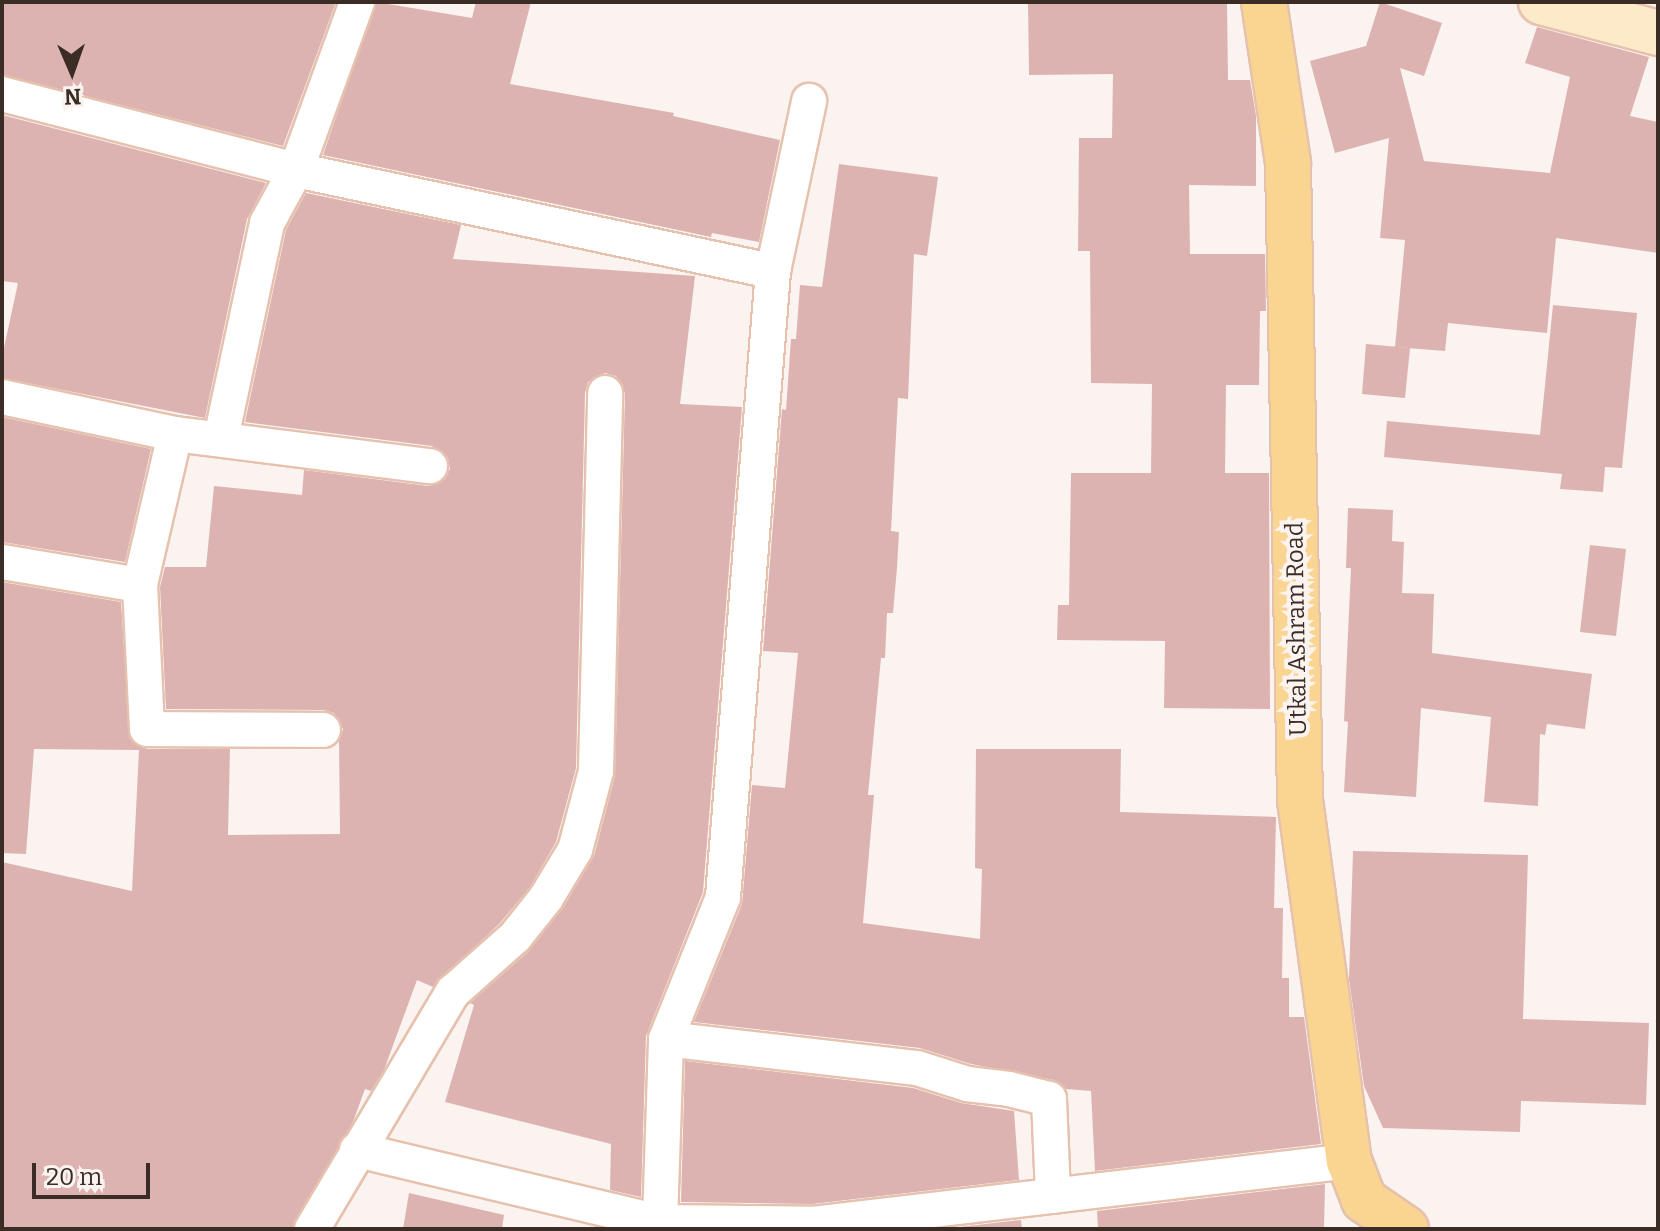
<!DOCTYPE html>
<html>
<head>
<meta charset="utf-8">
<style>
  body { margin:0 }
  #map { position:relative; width:1660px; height:1231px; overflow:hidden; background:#faf3ef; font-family:Bitter,serif }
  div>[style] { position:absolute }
  .building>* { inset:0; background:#ddb3b1 }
  .roads { filter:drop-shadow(2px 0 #e5c1ae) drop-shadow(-2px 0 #e5c1ae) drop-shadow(0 2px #e5c1ae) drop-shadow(0 -2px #e5c1ae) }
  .minor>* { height:34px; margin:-17px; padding:0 17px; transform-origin:17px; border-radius:17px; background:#fff }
  .secondary>* { height:44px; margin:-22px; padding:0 22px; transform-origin:22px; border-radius:22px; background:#fdeac9 }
  .primary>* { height:44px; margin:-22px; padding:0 22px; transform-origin:22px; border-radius:22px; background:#fad592 }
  span { translate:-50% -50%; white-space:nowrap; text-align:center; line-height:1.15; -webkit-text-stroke:8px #faf3ef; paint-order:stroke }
  .street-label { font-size:24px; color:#3b2d25 }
  .frame { position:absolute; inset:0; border:4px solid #3b2d25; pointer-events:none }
  .north { position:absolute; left:32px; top:32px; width:80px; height:80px; -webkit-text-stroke:6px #faf3ef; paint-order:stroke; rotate:178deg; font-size:22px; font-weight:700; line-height:32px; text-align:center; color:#3b2d25 }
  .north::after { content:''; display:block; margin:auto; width:28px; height:36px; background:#3b2d25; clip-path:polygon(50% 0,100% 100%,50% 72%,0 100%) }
  .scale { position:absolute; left:32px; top:1163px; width:118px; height:36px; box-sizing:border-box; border:4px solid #3b2d25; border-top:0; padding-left:10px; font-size:24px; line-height:28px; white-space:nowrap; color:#3b2d25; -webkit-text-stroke:6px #faf3ef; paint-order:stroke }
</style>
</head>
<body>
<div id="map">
  <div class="building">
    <div style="clip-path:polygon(2px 2px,336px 2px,283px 146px,2px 75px)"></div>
    <div style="clip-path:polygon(376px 2px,472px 18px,476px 2px,531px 2px,510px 84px,674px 113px,673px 116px,780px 140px,759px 242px,712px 233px,711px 237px,323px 155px)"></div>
    <div style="clip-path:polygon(1028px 2px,1227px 2px,1228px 80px,1250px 80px,1256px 116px,1256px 186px,1189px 185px,1190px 254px,1265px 254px,1266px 311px,1260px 311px,1259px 385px,1226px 385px,1225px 473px,1269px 473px,1270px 709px,1164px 708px,1165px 641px,1057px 640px,1058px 605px,1069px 605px,1071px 473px,1151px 473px,1152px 384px,1091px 383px,1090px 251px,1078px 251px,1079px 138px,1112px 138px,1113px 74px,1029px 75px)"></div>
    <div style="clip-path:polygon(1380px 2px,1442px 23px,1424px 76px,1400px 68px,1424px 161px,1550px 173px,1570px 77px,1525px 63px,1537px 27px,1649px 57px,1630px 116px,1658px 122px,1658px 253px,1556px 238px,1547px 333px,1448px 323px,1445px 351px,1395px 347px,1405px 240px,1380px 238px,1389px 138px,1335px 153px,1310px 61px,1366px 46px)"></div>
    <div style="clip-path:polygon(2px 115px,266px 183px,247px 219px,205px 418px,2px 378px,2px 357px,18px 283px,2px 281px)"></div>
    <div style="clip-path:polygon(839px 164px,938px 177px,927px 256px,914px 254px,908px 399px,898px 398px,891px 531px,899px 532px,897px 568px,893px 613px,887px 613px,885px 658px,881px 658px,868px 795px,874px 795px,863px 923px,980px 939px,982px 869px,975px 868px,976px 749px,1121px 749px,1120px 812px,1276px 817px,1274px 908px,1283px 908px,1282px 978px,1289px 978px,1289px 1017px,1304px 1017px,1321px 1144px,1095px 1171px,1091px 1091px,1066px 1089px,1054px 1080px,971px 1064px,920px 1048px,694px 1022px,742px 904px,752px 785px,785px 788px,798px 653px,763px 651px,782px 409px,786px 410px,791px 339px,796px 339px,800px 285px,822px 287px)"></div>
    <div style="clip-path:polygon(306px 193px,461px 225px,453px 259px,695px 276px,680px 404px,742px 407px,703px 892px,646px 1036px,641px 1197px,610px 1190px,611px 1144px,445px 1102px,474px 1005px,470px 1003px,528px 952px,563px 908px,594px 856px,615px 776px,625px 393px,616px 376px,605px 373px,588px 382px,585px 393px,576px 768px,556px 842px,530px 887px,500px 923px,433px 987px,417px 980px,384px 1070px,371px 1091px,365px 1089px,353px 1122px,292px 1229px,2px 1229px,2px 862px,132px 891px,139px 750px,34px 749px,26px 854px,2px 853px,2px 582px,121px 602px,130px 739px,147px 749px,230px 749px,228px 835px,340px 834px,339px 741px,343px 729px,334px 713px,323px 710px,166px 709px,160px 587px,165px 567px,206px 567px,214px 486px,302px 495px,304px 470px,428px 486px,445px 479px,450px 469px,448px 458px,432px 446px,245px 422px,286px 230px)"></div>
    <div style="clip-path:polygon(1553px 305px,1637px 313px,1622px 468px,1605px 467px,1603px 492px,1560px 489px,1562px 474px,1384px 457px,1387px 421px,1540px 435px)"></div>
    <div style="clip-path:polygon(1366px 344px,1410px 348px,1405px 398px,1362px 394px)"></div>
    <div style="clip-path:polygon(2px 417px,151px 449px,125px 562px,2px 542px)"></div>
    <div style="clip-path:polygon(1348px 508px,1393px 510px,1392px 541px,1404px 542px,1402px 593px,1434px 594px,1432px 653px,1592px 674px,1585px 729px,1547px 724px,1545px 735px,1540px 734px,1538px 806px,1484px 802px,1491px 717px,1421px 708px,1416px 797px,1344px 792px,1348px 722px,1344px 721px,1351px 568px,1346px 568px)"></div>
    <div style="clip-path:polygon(1590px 545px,1626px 549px,1616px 636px,1580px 632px)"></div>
    <div style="clip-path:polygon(1353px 851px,1528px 855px,1523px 1019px,1649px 1023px,1646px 1105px,1521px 1101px,1520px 1132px,1383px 1128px,1364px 1086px,1349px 979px)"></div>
    <div style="clip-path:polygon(685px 1061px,913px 1088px,961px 1103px,1014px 1111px,1019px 1180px,812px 1204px,681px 1202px)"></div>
    <div style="clip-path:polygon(1325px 1184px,1324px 1229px,1098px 1229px,1097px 1211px)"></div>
    <div style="clip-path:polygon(409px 1193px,504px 1215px,502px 1229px,403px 1229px)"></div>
    <div style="clip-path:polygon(1021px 1220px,1022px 1229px,942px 1229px)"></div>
  </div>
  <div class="roads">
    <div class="minor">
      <div style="left:2px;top:94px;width:304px;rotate:14.5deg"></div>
      <div style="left:296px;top:170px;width:488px;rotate:12deg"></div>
      <div style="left:2px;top:397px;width:177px;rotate:12.1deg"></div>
      <div style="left:175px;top:434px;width:257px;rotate:7.2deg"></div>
      <div style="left:175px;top:434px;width:155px;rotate:103.1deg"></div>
      <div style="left:140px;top:585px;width:144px;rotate:87.2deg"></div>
      <div style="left:147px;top:729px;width:176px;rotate:0.3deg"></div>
      <div style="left:221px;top:438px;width:220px;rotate:-77.9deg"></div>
      <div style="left:267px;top:223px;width:60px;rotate:-61.3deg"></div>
      <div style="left:296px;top:170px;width:179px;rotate:-70deg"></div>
      <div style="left:2px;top:562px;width:140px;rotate:9.5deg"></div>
      <div style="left:666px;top:1039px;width:253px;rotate:6.6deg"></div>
      <div style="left:917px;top:1068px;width:52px;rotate:17.7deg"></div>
      <div style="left:967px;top:1084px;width:42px;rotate:6.8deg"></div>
      <div style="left:1009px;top:1089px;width:41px;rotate:14deg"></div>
      <div style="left:1049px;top:1099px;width:97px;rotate:87.6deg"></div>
      <div style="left:357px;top:1150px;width:311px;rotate:13.4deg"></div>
      <div style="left:660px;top:1222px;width:183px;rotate:-88.1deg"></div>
      <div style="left:666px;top:1039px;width:153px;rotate:-68.1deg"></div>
      <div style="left:723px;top:897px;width:628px;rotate:-85.43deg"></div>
      <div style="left:773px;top:271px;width:174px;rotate:-78deg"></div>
      <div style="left:312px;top:1229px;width:276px;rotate:-59.3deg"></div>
      <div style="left:453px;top:992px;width:83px;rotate:-41.6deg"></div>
      <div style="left:515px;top:937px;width:50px;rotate:-51.5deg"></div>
      <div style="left:546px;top:898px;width:56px;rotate:-58.9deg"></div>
      <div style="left:575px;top:850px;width:82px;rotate:-75.1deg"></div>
      <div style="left:596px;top:771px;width:378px;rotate:-88.6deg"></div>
      <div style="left:653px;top:1229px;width:10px;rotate:-45deg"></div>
      <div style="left:660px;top:1222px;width:153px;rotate:0.7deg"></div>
      <div style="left:813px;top:1224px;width:540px;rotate:-6.7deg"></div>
    </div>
    <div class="secondary">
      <div style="left:1541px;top:2px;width:121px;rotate:14.8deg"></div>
    </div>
    <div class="primary">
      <div style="left:1264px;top:2px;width:163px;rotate:81.5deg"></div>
      <div style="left:1288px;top:163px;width:637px;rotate:88.92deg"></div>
      <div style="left:1300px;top:800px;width:364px;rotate:82.3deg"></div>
      <div style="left:1349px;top:1161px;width:42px;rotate:69deg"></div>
      <div style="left:1364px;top:1200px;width:51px;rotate:34.6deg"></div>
    </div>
  </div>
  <div class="street-label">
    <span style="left:1297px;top:629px;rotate:-91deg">Utkal Ashram Road</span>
  </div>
  <div class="frame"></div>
  <div class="north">N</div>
  <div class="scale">20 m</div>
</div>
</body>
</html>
